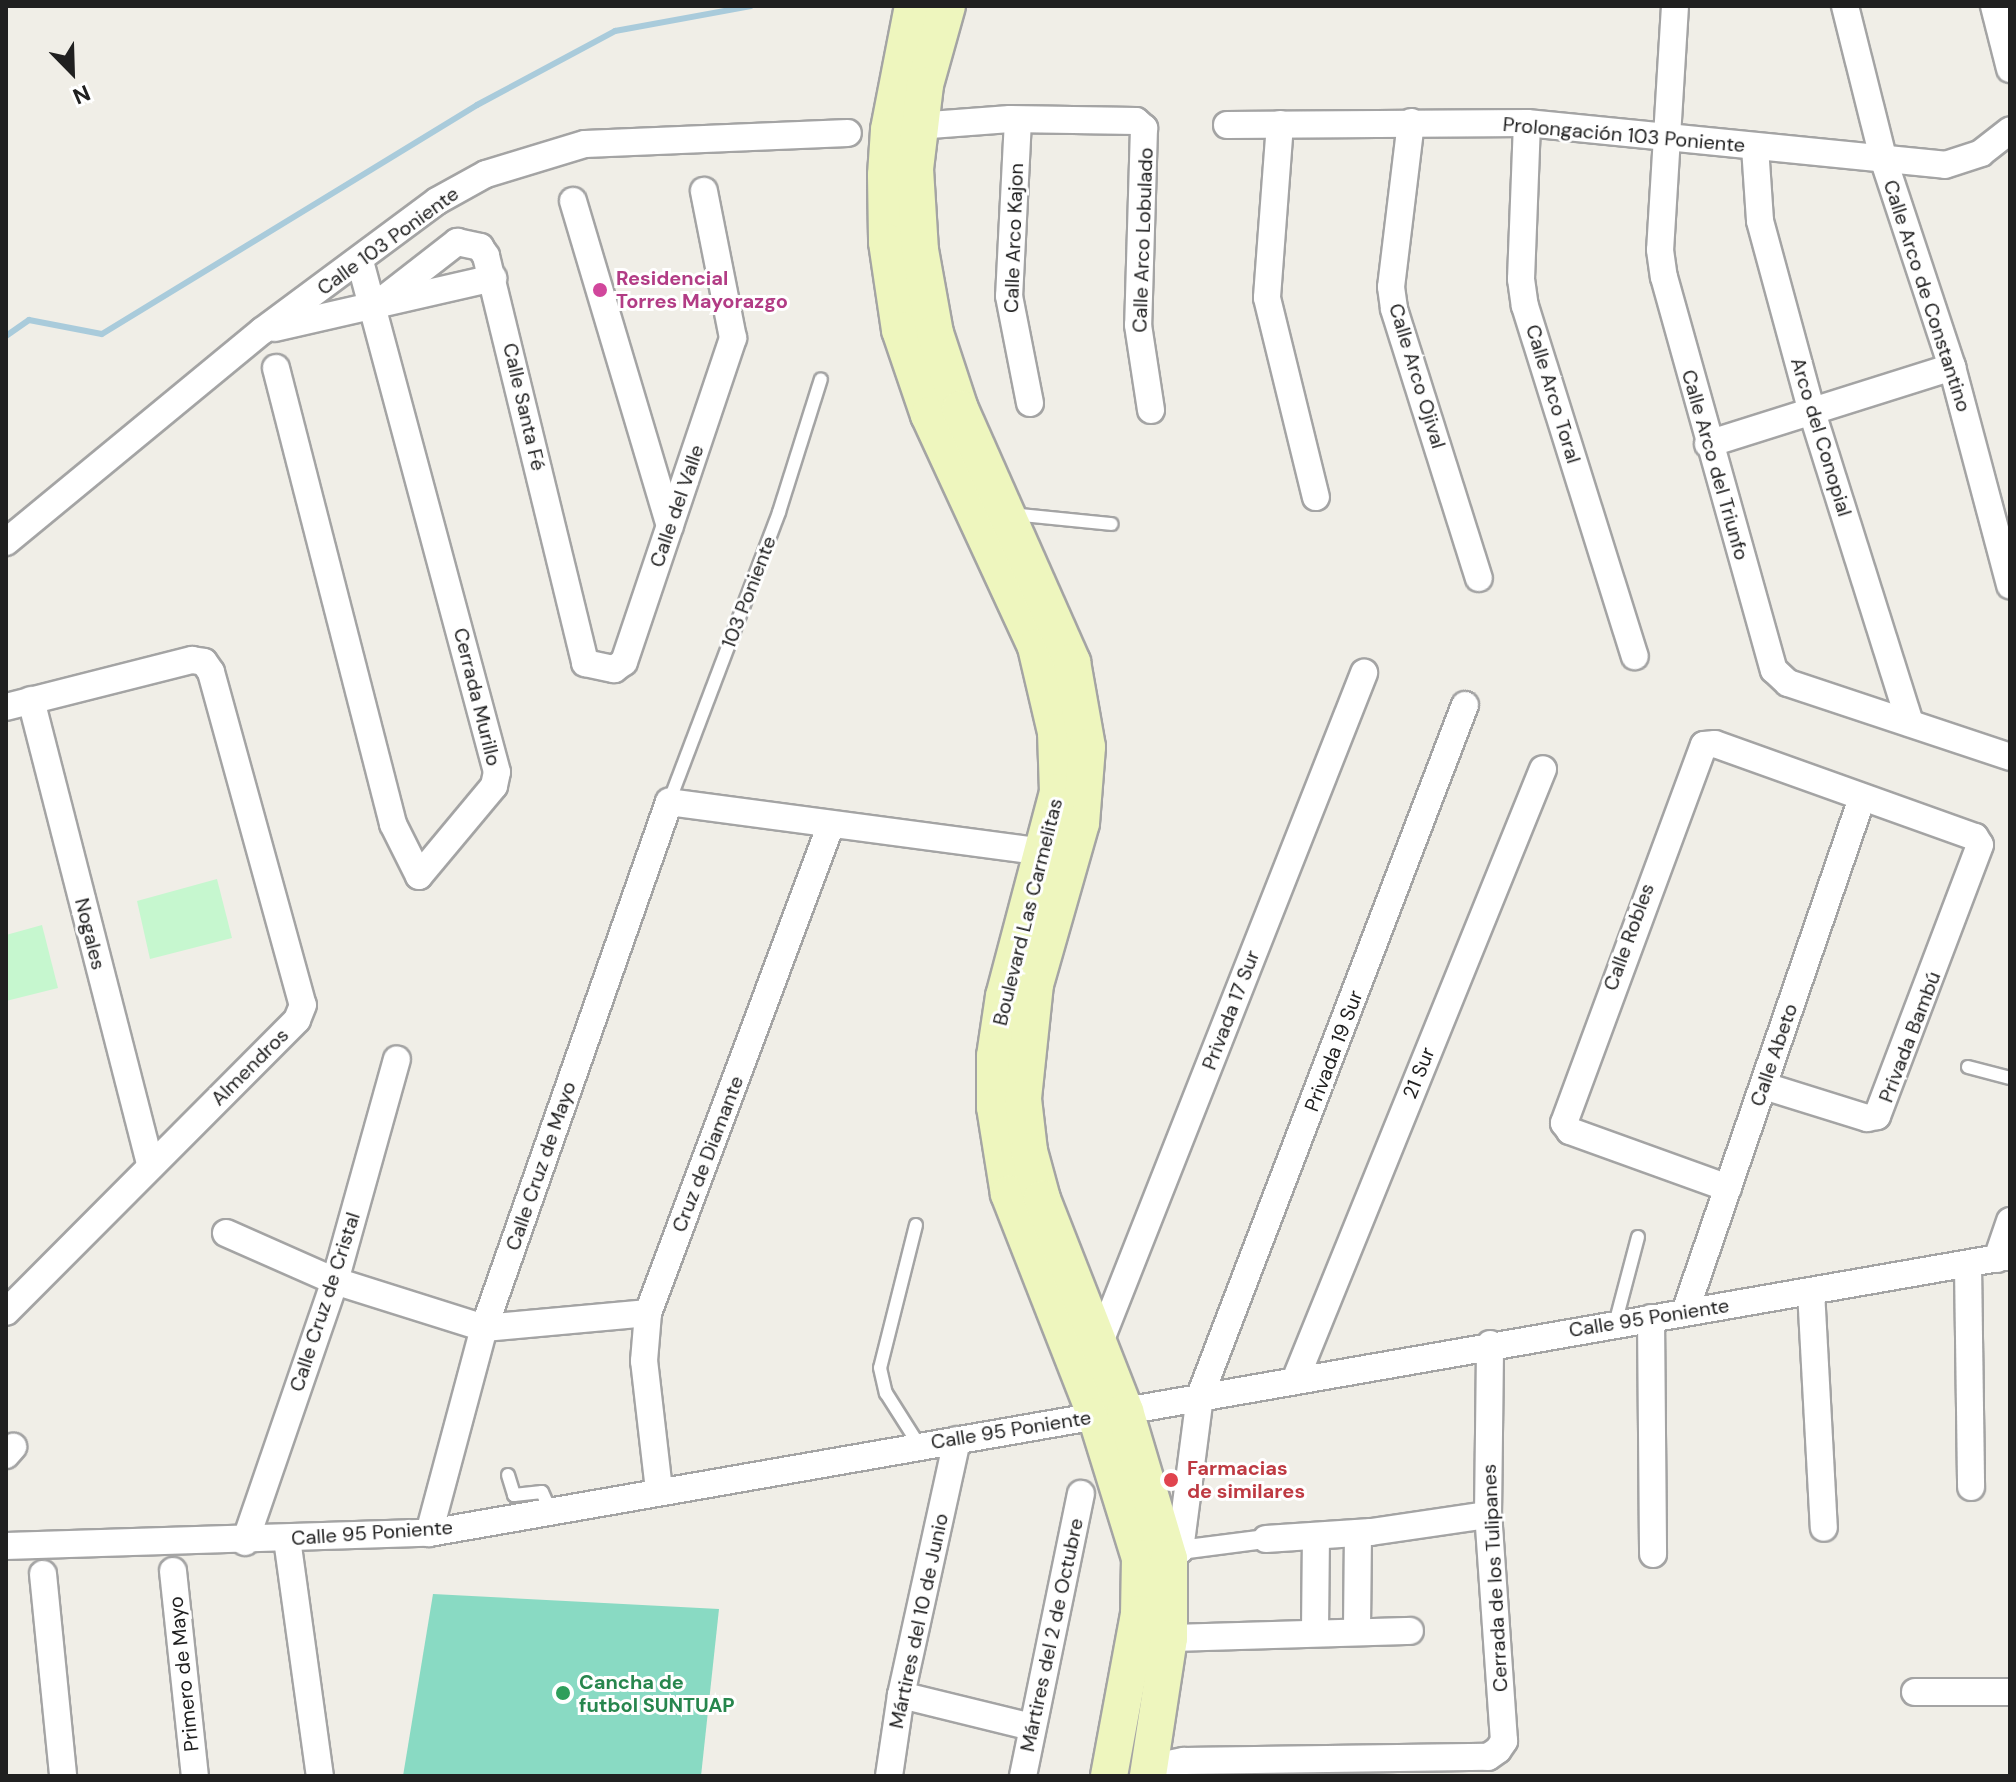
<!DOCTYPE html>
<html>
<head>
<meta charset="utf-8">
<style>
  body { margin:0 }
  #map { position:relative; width:2016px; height:1782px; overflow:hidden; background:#f0eee7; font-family:"DM Sans",sans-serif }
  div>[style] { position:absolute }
  .park>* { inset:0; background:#c6f7cf }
  .pitch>* { inset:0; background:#89dac3 }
  .stream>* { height:6px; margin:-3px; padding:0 3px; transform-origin:3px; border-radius:3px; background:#a9cbdb }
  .roads { filter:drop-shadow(2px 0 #a4a4a4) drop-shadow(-2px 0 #a4a4a4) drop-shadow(0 2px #a4a4a4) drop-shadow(0 -2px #a4a4a4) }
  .service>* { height:12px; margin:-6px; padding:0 6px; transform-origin:6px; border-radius:6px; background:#fff }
  .pedestrian>* { height:18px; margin:-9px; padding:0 9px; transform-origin:9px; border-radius:9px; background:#fff }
  .minor>* { height:26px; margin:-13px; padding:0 13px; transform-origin:13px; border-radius:13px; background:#fff }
  .secondary>* { height:36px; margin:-18px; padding:0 18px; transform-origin:18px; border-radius:18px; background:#eef6be }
  .dots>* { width:22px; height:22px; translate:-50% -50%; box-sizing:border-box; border:4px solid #fff; border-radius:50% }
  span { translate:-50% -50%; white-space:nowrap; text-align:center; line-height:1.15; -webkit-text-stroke:6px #fff; paint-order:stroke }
  .street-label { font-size:20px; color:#202020 }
  .hotel-label { font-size:20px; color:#b23c85; font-weight:700 }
  .left { translate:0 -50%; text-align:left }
  .health-label { font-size:20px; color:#be3a42; font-weight:700 }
  .leisure-label { font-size:20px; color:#27864d; font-weight:700 }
  .frame { position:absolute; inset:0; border:8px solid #202020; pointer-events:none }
  .north { position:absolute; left:32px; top:32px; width:80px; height:80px; -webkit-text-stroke:6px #fff; paint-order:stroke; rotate:157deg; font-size:22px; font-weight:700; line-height:32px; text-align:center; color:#202020 }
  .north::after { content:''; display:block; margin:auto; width:28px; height:36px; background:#202020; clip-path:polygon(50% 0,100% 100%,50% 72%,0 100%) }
</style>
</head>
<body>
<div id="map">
  <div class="park">
    <div style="clip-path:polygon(217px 879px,232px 938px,150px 959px,137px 901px)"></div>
    <div style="clip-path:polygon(42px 925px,58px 988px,6px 1001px,6px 935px)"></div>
  </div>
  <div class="pitch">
    <div style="clip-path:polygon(433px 1594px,719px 1609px,701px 1776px,403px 1776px)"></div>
  </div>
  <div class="stream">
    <div style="left:6px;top:336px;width:28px;rotate:-35deg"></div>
    <div style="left:29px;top:320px;width:74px;rotate:10.9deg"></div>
    <div style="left:102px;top:334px;width:439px;rotate:-31.4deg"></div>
    <div style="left:477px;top:105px;width:157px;rotate:-28.2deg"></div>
    <div style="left:615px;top:31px;width:138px;rotate:-10.4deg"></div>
  </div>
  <div class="roads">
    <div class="service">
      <div style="left:1011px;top:514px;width:101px;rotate:5.7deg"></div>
      <div style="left:669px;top:802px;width:310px;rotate:-69.2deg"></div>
      <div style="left:779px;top:512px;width:139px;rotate:-72.5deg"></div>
      <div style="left:1968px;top:1067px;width:43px;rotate:14.7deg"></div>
      <div style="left:916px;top:1225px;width:147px;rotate:104.1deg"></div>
      <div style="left:880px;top:1368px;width:26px;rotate:77deg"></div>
      <div style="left:886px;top:1393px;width:62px;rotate:57.6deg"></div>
      <div style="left:1615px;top:1324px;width:90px;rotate:-75.2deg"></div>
      <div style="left:508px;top:1475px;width:21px;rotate:73deg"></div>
      <div style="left:514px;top:1495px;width:28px;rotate:-6deg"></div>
      <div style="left:542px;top:1492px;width:20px;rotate:66deg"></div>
    </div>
    <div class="pedestrian">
      <div style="left:1180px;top:1550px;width:87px;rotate:-7.3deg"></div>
    </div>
    <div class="minor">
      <div style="left:1675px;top:6px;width:244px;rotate:93.5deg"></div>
      <div style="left:1660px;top:250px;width:27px;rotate:82deg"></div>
      <div style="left:1664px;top:277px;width:408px;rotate:74.4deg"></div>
      <div style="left:1774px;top:670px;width:19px;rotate:43deg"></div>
      <div style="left:1788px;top:683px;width:234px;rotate:18.4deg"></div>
      <div style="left:1845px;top:6px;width:160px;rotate:75.9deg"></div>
      <div style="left:1884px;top:161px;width:217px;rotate:71.7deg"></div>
      <div style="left:1952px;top:367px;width:226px;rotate:75.1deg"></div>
      <div style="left:1994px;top:6px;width:65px;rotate:75.7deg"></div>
      <div style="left:1018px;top:120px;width:176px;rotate:92.9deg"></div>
      <div style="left:1009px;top:296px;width:109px;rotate:78.9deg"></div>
      <div style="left:1411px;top:122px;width:166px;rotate:96.9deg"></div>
      <div style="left:1391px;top:287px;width:22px;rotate:82deg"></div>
      <div style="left:1394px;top:309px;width:282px;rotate:72.5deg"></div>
      <div style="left:1527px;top:123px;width:156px;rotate:92.2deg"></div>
      <div style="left:1521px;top:279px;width:27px;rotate:82deg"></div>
      <div style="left:1525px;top:306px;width:367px;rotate:72.6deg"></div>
      <div style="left:1280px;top:124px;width:174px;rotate:94.3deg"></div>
      <div style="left:1267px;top:298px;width:205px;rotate:76.2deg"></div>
      <div style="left:1227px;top:125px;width:300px;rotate:-0.4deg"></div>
      <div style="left:1527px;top:123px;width:420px;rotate:5.7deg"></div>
      <div style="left:1945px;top:165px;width:38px;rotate:-18deg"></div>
      <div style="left:1981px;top:153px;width:37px;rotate:-38deg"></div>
      <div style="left:917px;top:126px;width:93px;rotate:-4.3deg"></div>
      <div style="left:1010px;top:119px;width:126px;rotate:0.9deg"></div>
      <div style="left:1136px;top:121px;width:11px;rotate:41deg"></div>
      <div style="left:1144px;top:128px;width:197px;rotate:91.7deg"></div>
      <div style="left:1138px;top:325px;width:86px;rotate:81.3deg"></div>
      <div style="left:1755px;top:147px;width:74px;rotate:86.1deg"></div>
      <div style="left:1760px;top:221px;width:198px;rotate:74.8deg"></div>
      <div style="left:1812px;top:412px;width:326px;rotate:72.5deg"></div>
      <div style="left:573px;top:201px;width:339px;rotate:73.4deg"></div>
      <div style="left:376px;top:305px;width:103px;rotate:-37.9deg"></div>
      <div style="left:457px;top:242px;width:24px;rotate:12deg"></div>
      <div style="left:480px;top:247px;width:11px;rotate:56deg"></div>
      <div style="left:486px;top:256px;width:419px;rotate:76.3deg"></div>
      <div style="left:585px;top:663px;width:30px;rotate:12deg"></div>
      <div style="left:614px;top:669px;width:12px;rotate:-35deg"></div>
      <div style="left:624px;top:662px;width:342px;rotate:-71.4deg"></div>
      <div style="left:733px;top:338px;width:150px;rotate:-101.2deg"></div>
      <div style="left:275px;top:328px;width:224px;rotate:-12.9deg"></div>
      <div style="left:276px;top:368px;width:471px;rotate:75.6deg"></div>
      <div style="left:393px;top:824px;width:58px;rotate:63.4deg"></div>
      <div style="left:419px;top:876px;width:117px;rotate:-50.2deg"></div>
      <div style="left:494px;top:786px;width:14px;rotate:-78deg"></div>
      <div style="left:497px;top:772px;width:529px;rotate:-105.01deg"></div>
      <div style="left:1708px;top:444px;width:256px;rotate:-17.5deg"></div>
      <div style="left:6px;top:542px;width:332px;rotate:-39.5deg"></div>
      <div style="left:262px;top:331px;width:218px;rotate:-36.6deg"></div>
      <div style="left:437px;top:201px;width:56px;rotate:-28.9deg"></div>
      <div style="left:486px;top:174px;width:103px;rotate:-16.9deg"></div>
      <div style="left:585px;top:144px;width:263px;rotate:-2.4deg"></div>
      <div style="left:31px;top:700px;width:481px;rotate:75.6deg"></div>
      <div style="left:6px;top:707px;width:192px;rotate:-14.2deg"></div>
      <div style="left:192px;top:660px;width:12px;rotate:9deg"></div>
      <div style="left:204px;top:662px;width:12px;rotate:55deg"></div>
      <div style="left:211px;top:672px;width:345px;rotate:74.6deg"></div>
      <div style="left:303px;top:1005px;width:16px;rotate:112deg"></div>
      <div style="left:297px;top:1020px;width:412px;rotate:134.9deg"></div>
      <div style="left:1728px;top:1188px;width:168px;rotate:-160.2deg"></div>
      <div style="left:1570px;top:1131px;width:10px;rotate:-127deg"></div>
      <div style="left:1564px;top:1123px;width:403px;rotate:-69.7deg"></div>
      <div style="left:1704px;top:745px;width:11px;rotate:-5deg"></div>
      <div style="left:1715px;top:744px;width:276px;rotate:19.7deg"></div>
      <div style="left:1975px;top:837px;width:9px;rotate:58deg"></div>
      <div style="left:1980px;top:845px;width:290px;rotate:110.8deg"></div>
      <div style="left:1877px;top:1116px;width:10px;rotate:169deg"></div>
      <div style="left:1867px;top:1118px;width:108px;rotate:-162.7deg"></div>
      <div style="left:226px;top:1233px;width:119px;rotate:23.8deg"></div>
      <div style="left:335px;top:1281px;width:156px;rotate:17.5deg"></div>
      <div style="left:484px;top:1328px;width:165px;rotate:-5.2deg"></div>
      <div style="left:1997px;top:1259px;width:40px;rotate:-71.1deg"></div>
      <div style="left:1968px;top:1265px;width:222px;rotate:89.2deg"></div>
      <div style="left:1811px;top:1291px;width:237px;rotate:86.9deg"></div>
      <div style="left:1685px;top:1312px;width:544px;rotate:-71deg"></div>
      <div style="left:1651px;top:1318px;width:236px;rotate:89.5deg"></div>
      <div style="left:1098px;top:1347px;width:725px;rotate:-68.46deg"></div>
      <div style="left:1296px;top:1378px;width:657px;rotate:-67.92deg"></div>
      <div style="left:6px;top:1455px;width:11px;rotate:-49deg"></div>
      <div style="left:659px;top:1490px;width:130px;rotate:-96.6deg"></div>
      <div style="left:644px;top:1361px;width:48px;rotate:-85.2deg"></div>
      <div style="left:648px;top:1313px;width:519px;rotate:-69.47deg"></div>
      <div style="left:429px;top:1533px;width:212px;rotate:-75deg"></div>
      <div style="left:484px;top:1328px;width:558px;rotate:-70.62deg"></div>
      <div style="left:669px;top:802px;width:380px;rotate:7.6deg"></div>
      <div style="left:287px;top:1539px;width:239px;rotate:82.1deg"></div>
      <div style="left:1266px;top:1539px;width:105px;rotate:-3.8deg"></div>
      <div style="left:1371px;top:1532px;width:118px;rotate:-8.3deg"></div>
      <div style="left:245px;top:1542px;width:276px;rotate:-71deg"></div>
      <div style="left:335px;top:1281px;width:230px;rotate:-74.4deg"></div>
      <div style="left:6px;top:1546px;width:423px;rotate:-1.8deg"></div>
      <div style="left:429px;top:1533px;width:1605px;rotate:-9.94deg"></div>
      <div style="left:1169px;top:1559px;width:14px;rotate:-39deg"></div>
      <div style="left:1180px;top:1550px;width:155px;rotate:-82.6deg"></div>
      <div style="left:1200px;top:1396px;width:740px;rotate:-69.02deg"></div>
      <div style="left:173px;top:1571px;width:206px;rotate:83.9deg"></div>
      <div style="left:43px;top:1574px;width:203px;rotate:84.3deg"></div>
      <div style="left:1357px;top:1628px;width:95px;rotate:-89.4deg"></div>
      <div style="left:1315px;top:1630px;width:94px;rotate:-89.4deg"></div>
      <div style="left:1169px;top:1638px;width:241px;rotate:-1.7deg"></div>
      <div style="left:1915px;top:1692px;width:95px"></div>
      <div style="left:901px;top:1695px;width:134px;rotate:13.8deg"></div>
      <div style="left:1150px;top:1768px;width:35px;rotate:-12deg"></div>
      <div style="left:1184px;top:1761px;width:304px;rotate:-0.8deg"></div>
      <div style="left:1488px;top:1757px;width:12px;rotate:-35deg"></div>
      <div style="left:1498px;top:1750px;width:11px;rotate:-56deg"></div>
      <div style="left:1504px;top:1741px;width:227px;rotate:-94deg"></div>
      <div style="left:1488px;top:1515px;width:171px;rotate:-89.3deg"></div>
      <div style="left:889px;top:1776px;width:82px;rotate:-81.6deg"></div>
      <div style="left:901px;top:1695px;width:261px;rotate:-77.6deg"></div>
      <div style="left:1023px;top:1776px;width:288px;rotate:-78.4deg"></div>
    </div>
    <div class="secondary">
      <div style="left:913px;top:6px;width:126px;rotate:101deg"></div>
      <div style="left:889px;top:130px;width:45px;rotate:93.8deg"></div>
      <div style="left:886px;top:175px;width:67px;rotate:89.1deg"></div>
      <div style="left:887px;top:242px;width:89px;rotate:81.6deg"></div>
      <div style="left:900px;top:330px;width:90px;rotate:71.2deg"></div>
      <div style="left:929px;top:415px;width:255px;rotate:65.2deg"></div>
      <div style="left:1036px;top:647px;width:87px;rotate:76.8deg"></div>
      <div style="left:1056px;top:732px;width:60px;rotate:88.1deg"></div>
      <div style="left:1058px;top:792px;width:211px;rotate:104.8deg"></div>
      <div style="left:1004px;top:996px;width:61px;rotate:98.5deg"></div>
      <div style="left:995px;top:1056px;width:51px;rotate:90deg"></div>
      <div style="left:995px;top:1107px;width:88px;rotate:80.9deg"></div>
      <div style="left:1009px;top:1194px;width:238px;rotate:68.6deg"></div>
      <div style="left:1096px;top:1416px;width:149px;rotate:72.8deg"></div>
      <div style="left:1140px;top:1558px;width:56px;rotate:91deg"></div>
      <div style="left:1139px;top:1614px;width:165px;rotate:100.5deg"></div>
      <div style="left:947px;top:6px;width:82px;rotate:105.6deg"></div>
      <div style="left:925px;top:85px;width:85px;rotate:96.8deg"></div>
      <div style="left:915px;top:169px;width:81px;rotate:86.5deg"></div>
      <div style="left:920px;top:250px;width:84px;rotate:79.8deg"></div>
      <div style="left:935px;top:333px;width:80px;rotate:71.8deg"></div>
      <div style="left:960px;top:409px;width:277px;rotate:66.1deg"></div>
      <div style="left:1072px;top:662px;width:86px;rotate:80deg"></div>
      <div style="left:1087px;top:747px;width:76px;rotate:94.5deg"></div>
      <div style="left:1081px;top:823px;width:167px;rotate:105.9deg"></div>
      <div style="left:1035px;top:984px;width:116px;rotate:96deg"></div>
      <div style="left:1023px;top:1099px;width:52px;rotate:83.4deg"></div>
      <div style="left:1029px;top:1151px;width:50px;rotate:74.8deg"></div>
      <div style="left:1042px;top:1199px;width:228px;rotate:68.6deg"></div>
      <div style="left:1125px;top:1411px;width:154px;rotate:73.4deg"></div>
      <div style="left:1169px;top:1559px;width:79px;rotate:90deg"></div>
      <div style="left:1169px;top:1638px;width:140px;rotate:98.7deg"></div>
    </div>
  </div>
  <div class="dots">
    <div style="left:600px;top:290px;background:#d1479c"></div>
    <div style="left:1171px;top:1480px;background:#e0444e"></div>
    <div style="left:563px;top:1693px;background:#2e9e5b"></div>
  </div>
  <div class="street-label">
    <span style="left:1624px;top:135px;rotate:5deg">Prolongación 103 Poniente</span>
    <span style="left:1014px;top:238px;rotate:-88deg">Calle Arco Kajon</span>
    <span style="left:1143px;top:240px;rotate:-88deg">Calle Arco Lobulado</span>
    <span style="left:388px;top:241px;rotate:-36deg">Calle 103 Poniente</span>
    <span style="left:1927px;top:296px;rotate:72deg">Calle Arco de Constantino</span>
    <span style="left:1417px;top:376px;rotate:73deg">Calle Arco Ojival</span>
    <span style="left:1553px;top:394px;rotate:73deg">Calle Arco Toral</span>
    <span style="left:524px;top:407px;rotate:77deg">Calle Santa Fé</span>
    <span style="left:1821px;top:437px;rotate:73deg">Arco del Conopial</span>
    <span style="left:1715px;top:465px;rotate:74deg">Calle Arco del Triunfo</span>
    <span style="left:677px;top:506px;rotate:-71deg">Calle del Valle</span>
    <span style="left:749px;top:592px;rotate:-69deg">103 Poniente</span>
    <span style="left:477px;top:697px;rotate:76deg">Cerrada Murillo</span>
    <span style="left:1028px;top:912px;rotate:-76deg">Boulevard Las Carmelitas</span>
    <span style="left:90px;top:934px;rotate:76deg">Nogales</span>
    <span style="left:1629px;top:937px;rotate:-70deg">Calle Robles</span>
    <span style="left:1231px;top:1010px;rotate:-69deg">Privada 17 Sur</span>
    <span style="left:1910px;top:1037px;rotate:-69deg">Privada Bambú</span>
    <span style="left:1334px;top:1051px;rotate:-69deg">Privada 19 Sur</span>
    <span style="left:1774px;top:1055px;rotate:-71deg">Calle Abeto</span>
    <span style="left:250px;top:1067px;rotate:-45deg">Almendros</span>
    <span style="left:1419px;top:1073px;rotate:-68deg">21 Sur</span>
    <span style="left:708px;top:1154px;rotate:-69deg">Cruz de Diamante</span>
    <span style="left:541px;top:1166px;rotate:-71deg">Calle Cruz de Mayo</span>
    <span style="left:325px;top:1302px;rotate:-72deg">Calle Cruz de Cristal</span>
    <span style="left:1649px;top:1318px;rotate:-9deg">Calle 95 Poniente</span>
    <span style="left:1011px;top:1430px;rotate:-9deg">Calle 95 Poniente</span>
    <span style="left:372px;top:1533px;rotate:-4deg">Calle 95 Poniente</span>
    <span style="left:1495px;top:1578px;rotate:-93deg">Cerrada de los Tulipanes</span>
    <span style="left:919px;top:1621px;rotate:-78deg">Mártires del 10 de Junio</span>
    <span style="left:1052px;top:1635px;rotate:-78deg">Mártires del 2 de Octubre</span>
    <span style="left:184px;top:1674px;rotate:-96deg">Primero de Mayo</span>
  </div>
  <div class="hotel-label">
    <span class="left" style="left:616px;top:290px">Residencial<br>Torres Mayorazgo</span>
  </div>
  <div class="health-label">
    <span class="left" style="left:1187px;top:1480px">Farmacias<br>de similares</span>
  </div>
  <div class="leisure-label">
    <span class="left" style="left:579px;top:1694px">Cancha de<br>futbol SUNTUAP</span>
  </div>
  <div class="frame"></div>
  <div class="north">N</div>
</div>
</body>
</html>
